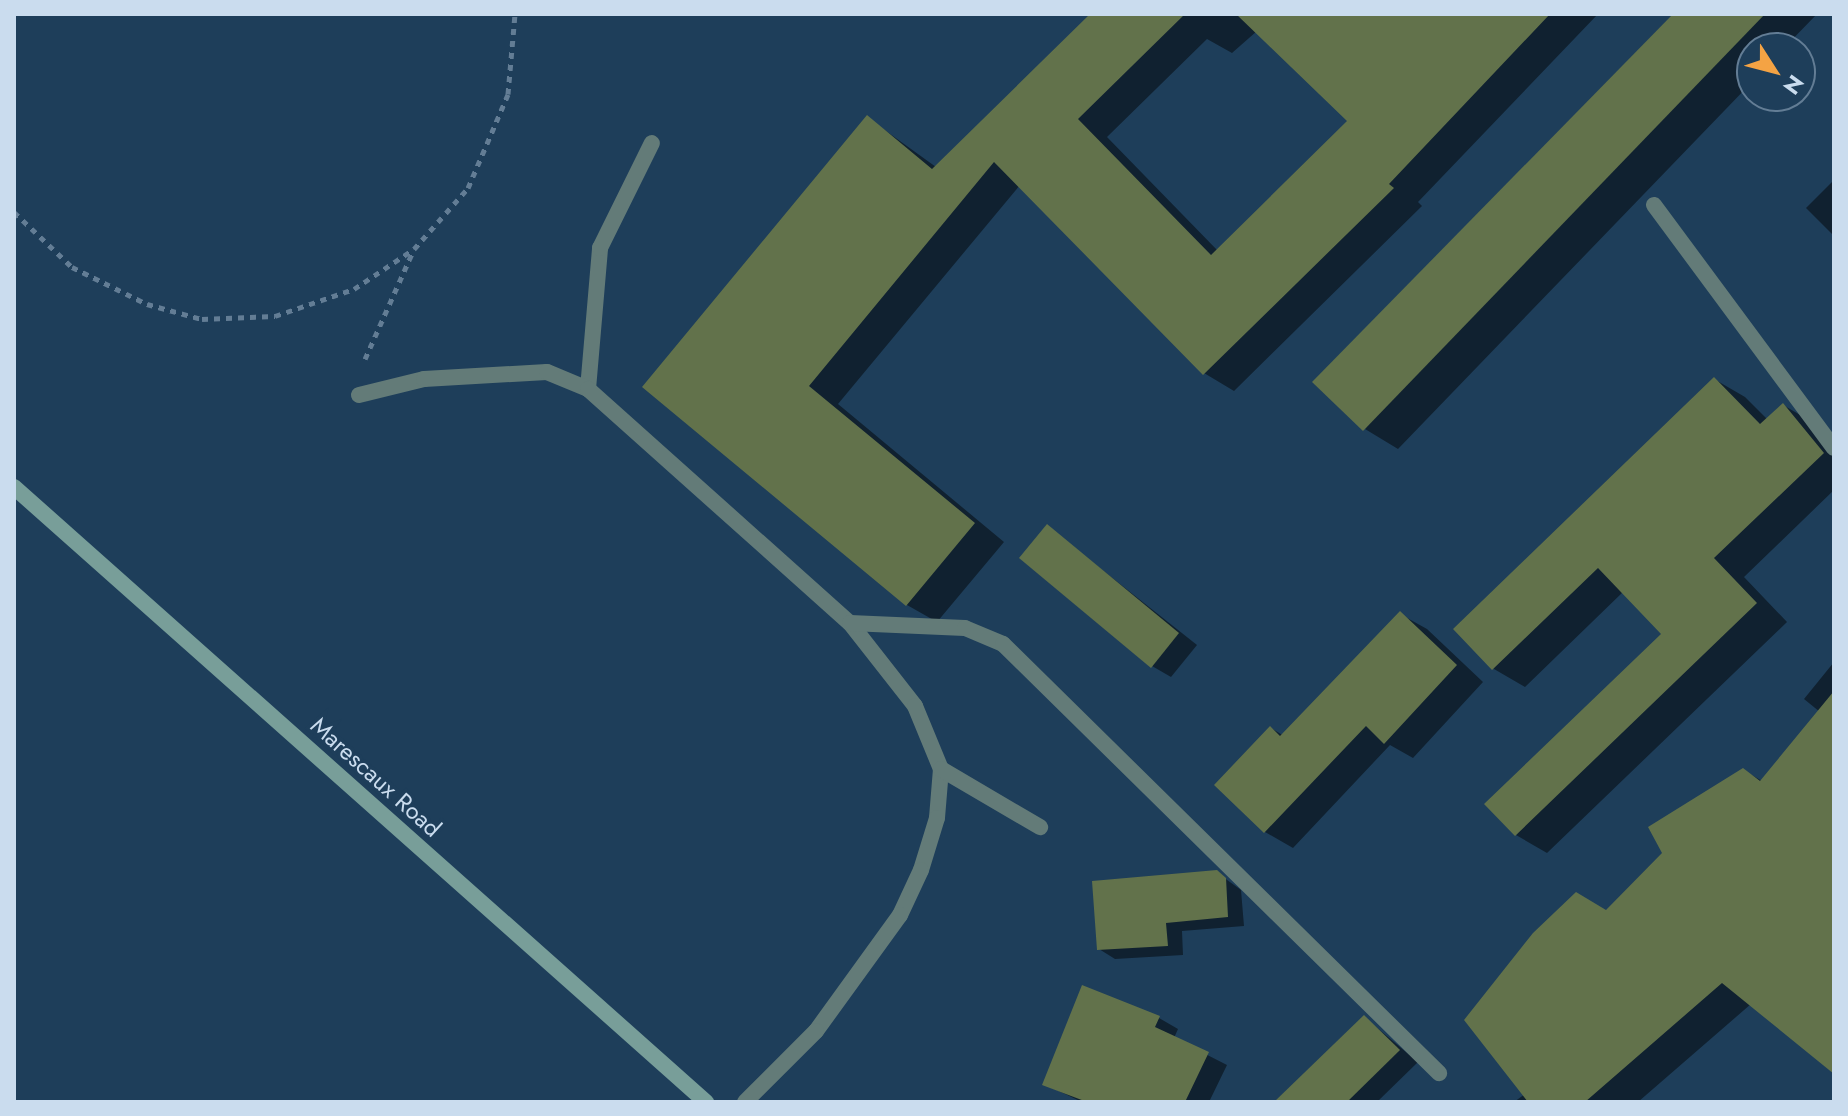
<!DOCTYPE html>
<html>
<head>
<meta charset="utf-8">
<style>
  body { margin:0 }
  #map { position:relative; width:1848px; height:1116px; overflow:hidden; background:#1e3e5a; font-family:Jost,sans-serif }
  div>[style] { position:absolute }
  .shadow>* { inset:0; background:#0007 }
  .building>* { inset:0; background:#62724b }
  .path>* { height:5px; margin-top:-2.5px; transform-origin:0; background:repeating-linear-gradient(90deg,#637d95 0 6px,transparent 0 12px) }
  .service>* { height:16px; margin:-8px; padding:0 8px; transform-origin:8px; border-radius:8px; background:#637b78 }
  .secondary>* { height:16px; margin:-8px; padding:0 8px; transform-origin:8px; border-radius:8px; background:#789e99 }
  span { translate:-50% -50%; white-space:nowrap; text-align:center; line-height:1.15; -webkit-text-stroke:7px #1e3e5a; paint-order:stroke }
  .street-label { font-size:24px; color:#cadcee }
  .frame { position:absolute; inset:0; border:16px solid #cadcee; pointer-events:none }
  .north { position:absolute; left:1736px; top:32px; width:80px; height:80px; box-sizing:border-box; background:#1e3e5a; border:2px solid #637d95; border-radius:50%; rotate:126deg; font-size:22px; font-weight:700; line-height:32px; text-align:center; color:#cadcee }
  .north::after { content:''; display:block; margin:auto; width:28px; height:36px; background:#f4a344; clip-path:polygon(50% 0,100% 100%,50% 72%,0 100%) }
</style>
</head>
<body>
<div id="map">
  <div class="shadow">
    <div style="clip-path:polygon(evenodd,1093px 14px,1598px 14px,1418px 202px,1422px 206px,1234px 391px,1204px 373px,1020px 185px,838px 404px,1004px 542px,937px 622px,907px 605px,645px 387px,868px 118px,936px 167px,1093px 14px,1257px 31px,1350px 121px,1218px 251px,1107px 137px,1207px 39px,1232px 53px,1257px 31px)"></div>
    <div style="clip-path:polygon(1674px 14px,1817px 14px,1784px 48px,1752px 48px,1752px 82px,1398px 449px,1365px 429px)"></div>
    <div style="clip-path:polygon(1834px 180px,1834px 236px,1806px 208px)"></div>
    <div style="clip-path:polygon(1714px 379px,1745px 397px,1768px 420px,1783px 405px,1814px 423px,1834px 447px,1834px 490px,1744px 577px,1787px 622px,1547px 853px,1516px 835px,1664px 634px,1623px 592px,1525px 687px,1494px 669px,1455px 629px)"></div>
    <div style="clip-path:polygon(1048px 527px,1197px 645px,1171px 677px,1152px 666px)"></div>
    <div style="clip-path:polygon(1400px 614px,1427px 629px,1483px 682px,1413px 758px,1390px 745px,1293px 848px,1265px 832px,1217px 785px,1271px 728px,1284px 736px)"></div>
    <div style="clip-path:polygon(1834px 662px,1834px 1071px,1751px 1004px,1638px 1102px,1514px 1102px,1525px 1094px,1606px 912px,1743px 770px,1762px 781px,1820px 712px,1804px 699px)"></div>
    <div style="clip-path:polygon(1216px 872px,1241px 890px,1244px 926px,1182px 931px,1183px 955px,1115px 959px,1099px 949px)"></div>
    <div style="clip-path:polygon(1364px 1017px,1418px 1062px,1377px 1102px,1277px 1102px)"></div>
    <div style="clip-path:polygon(1159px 1018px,1178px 1029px,1174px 1038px,1227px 1065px,1209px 1102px,1082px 1102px,1044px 1084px)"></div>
  </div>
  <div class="building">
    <div style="clip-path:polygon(1090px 14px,1185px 14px,1078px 119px,1211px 255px,1347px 121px,1236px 14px,1550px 14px,1389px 184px,1394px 188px,1203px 375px,994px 162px,809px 386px,975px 523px,906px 606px,642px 387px,867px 115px,932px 169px)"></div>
    <div style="clip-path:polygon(1673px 14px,1765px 14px,1363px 431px,1312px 382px)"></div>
    <div style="clip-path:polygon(1714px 377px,1760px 424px,1783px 403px,1824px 453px,1714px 558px,1757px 603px,1515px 836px,1484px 804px,1661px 634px,1598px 568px,1492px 670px,1453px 629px)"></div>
    <div style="clip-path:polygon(1047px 524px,1179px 633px,1151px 668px,1019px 558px)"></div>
    <div style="clip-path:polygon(1400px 611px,1457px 665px,1384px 744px,1366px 726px,1264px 833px,1214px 785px,1270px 726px,1280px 736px)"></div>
    <div style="clip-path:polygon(1834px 691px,1834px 1074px,1722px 983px,1585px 1102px,1528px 1102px,1464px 1020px,1533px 933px,1576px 892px,1606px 910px,1662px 853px,1648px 827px,1743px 768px,1760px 781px)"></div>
    <div style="clip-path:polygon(1217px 870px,1226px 878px,1228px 917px,1166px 923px,1168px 946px,1097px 950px,1092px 881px)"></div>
    <div style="clip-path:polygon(1082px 985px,1160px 1016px,1155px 1027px,1209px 1052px,1185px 1102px,1087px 1102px,1042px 1085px)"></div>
    <div style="clip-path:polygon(1364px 1015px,1400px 1050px,1347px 1102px,1274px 1102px)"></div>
  </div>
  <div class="path">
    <div style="left:14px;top:212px;width:80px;rotate:43.5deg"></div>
    <div style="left:72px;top:267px;width:84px;rotate:26.3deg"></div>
    <div style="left:147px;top:304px;width:57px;rotate:15.3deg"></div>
    <div style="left:202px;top:319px;width:73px;rotate:-2.4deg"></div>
    <div style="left:275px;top:316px;width:83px;rotate:-18.9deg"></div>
    <div style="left:354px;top:289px;width:72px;rotate:-33.7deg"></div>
    <div style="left:365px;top:359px;width:120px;rotate:-66deg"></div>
    <div style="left:414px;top:249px;width:81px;rotate:-48.5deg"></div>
    <div style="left:468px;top:188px;width:102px;rotate:-66.9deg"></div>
    <div style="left:508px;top:94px;width:80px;rotate:-85deg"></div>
  </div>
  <div class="service">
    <div style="left:1654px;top:205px;width:302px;rotate:53.5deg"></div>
    <div style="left:588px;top:389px;width:142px;rotate:-85.1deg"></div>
    <div style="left:600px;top:248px;width:117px;rotate:-63.7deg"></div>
    <div style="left:359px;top:395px;width:67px;rotate:-13.8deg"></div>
    <div style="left:424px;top:379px;width:123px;rotate:-3.3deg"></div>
    <div style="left:547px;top:372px;width:44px;rotate:22.5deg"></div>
    <div style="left:588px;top:389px;width:351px;rotate:41.8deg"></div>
    <div style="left:850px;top:623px;width:105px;rotate:51.9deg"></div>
    <div style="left:915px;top:706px;width:68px;rotate:67.6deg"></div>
    <div style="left:941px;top:769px;width:49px;rotate:94.7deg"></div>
    <div style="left:937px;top:818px;width:54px;rotate:107.1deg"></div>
    <div style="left:921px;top:870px;width:50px;rotate:115deg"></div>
    <div style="left:900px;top:915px;width:143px;rotate:125.9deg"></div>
    <div style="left:816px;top:1031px;width:100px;rotate:135deg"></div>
    <div style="left:850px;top:623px;width:115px;rotate:2.5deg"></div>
    <div style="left:965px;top:628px;width:41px;rotate:22.8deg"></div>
    <div style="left:1003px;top:644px;width:612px;rotate:44.54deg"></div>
    <div style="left:941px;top:769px;width:115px;rotate:30.4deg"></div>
  </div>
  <div class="secondary">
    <div style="left:14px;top:487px;width:926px;rotate:41.63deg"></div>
  </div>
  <div class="street-label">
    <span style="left:376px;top:777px;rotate:42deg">Marescaux Road</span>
  </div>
  <div class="frame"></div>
  <div class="north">N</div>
</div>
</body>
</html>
